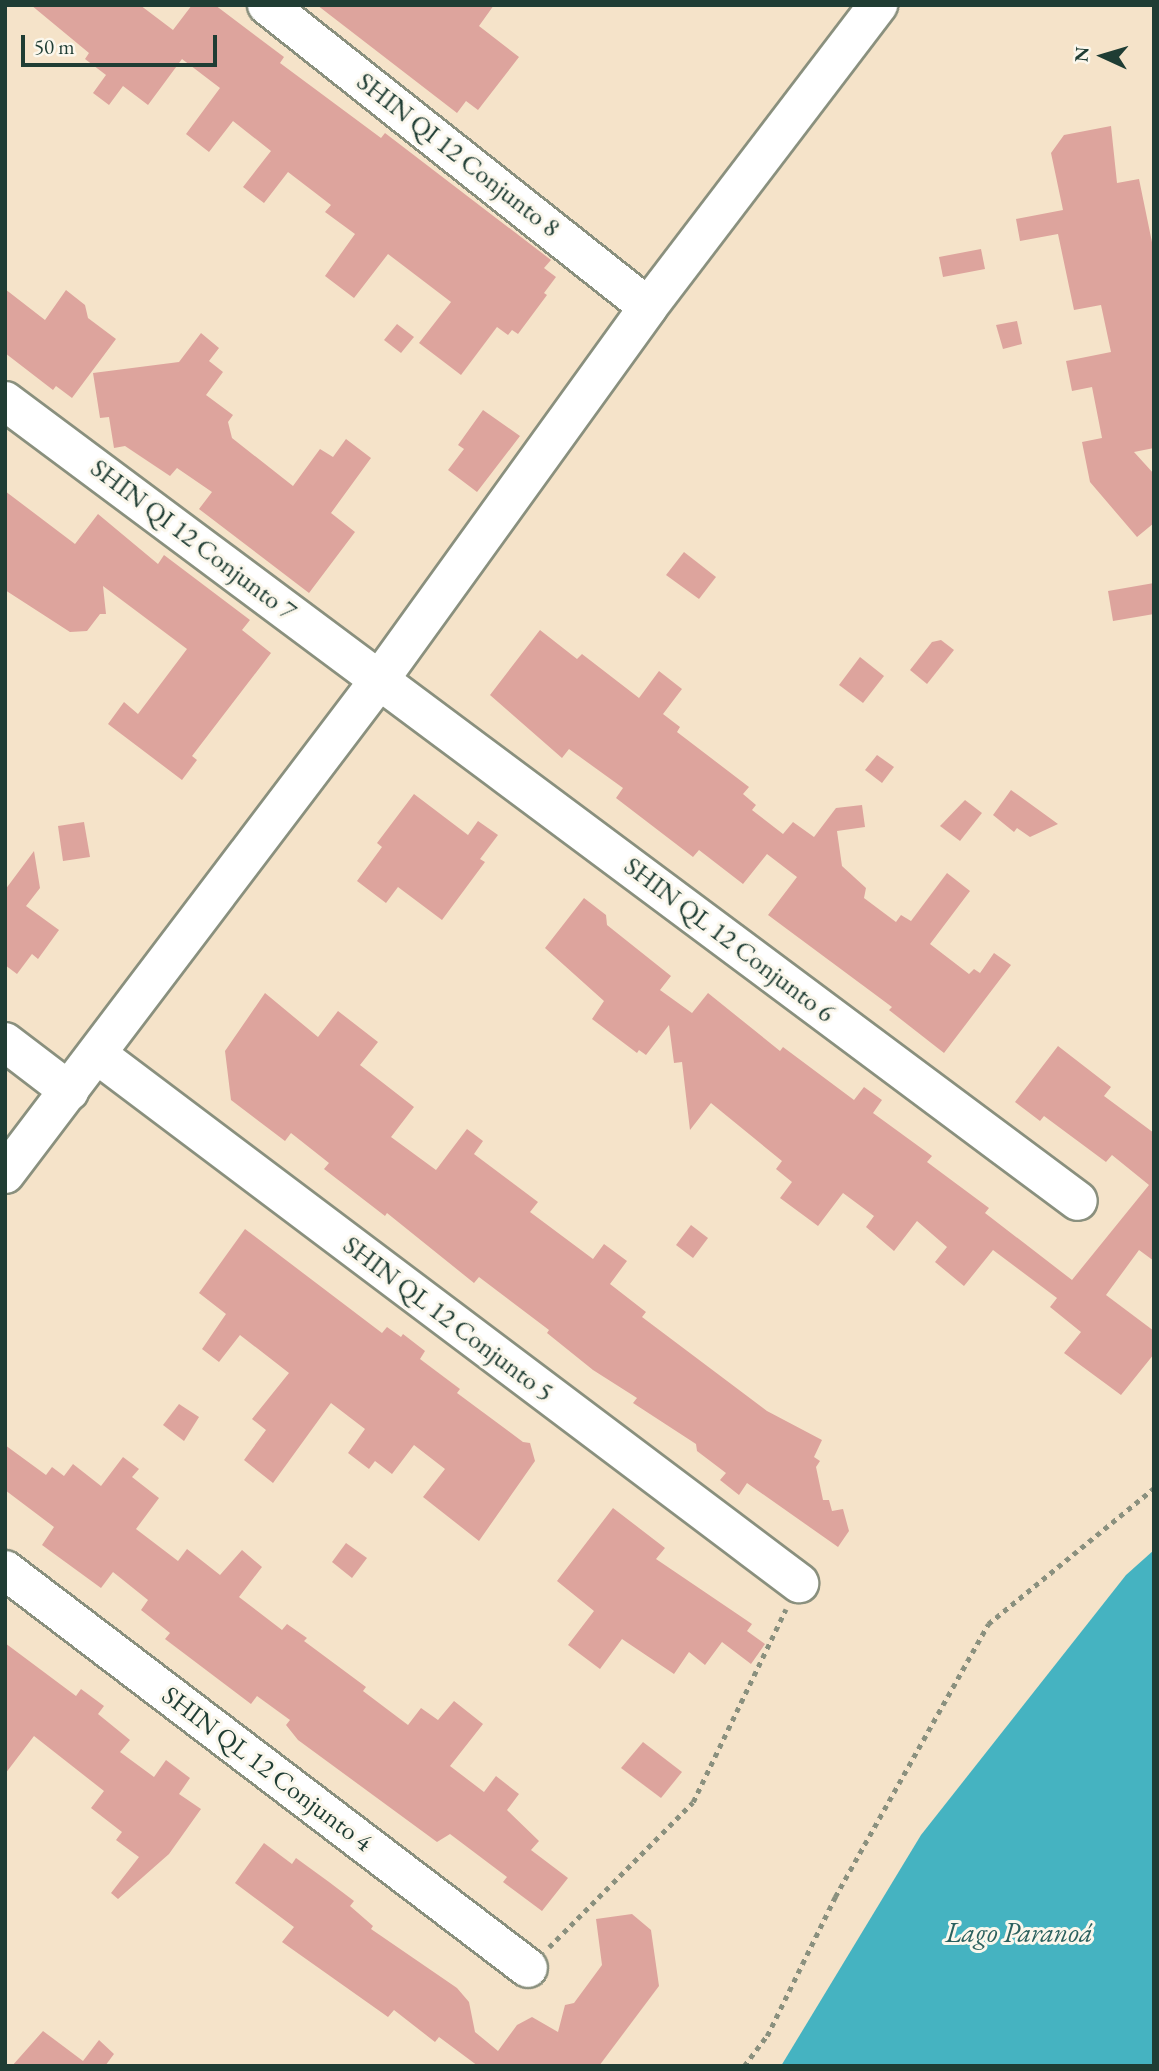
<!DOCTYPE html>
<html>
<head>
<meta charset="utf-8">
<style>
  body { margin:0 }
  #map { position:relative; width:1159px; height:2071px; overflow:hidden; background:#f5e3c9; font-family:"EB Garamond",serif }
  div>[style] { position:absolute }
  .water>* { inset:0; background:#45b3c1 }
  .building>* { inset:0; background:#dda49d }
  .path>* { height:4.5px; margin-top:-2.25px; transform-origin:0; background:repeating-linear-gradient(90deg,#8a907e 0 5px,transparent 0 10px) }
  .roads { filter:drop-shadow(2px 0 #8a907e) drop-shadow(-2px 0 #8a907e) drop-shadow(0 2px #8a907e) drop-shadow(0 -2px #8a907e) }
  .minor>* { height:38px; margin:-19px; padding:0 19px; transform-origin:19px; border-radius:19px; background:#fff }
  span { translate:-50% -50%; white-space:nowrap; text-align:center; line-height:1.15; -webkit-text-stroke:6px #fbf7ec; paint-order:stroke }
  .street-label { font-size:26px; color:#1f3d34 }
  .water-label { font-size:28px; color:#2a605e; font-style:italic }
  .frame { position:absolute; inset:0; border:7px solid #1f3d34; pointer-events:none }
  .north { position:absolute; left:1068px; top:21px; width:70px; height:70px; -webkit-text-stroke:5px #fbf7ec; paint-order:stroke; rotate:274deg; font-size:19px; font-weight:700; line-height:28px; text-align:center; color:#1f3d34 }
  .north::after { content:''; display:block; margin:auto; width:24px; height:32px; background:#1f3d34; clip-path:polygon(50% 0,100% 100%,50% 72%,0 100%) }
  .scale { position:absolute; left:21px; top:35px; width:196px; height:32px; box-sizing:border-box; border:4px solid #1f3d34; border-top:0; padding-left:9px; font-size:21px; line-height:24px; white-space:nowrap; color:#1f3d34; -webkit-text-stroke:5px #fbf7ec; paint-order:stroke }
</style>
</head>
<body>
<div id="map">
  <div class="water">
    <div style="clip-path:polygon(1154px 1550px,1154px 2066px,781px 2066px,921px 1835px,1126px 1575px)"></div>
  </div>
  <div class="building">
    <div style="clip-path:polygon(31px 5px,140px 5px,173px 30px,192px 5px,215px 5px,284px 57px,280px 63px,381px 138px,385px 133px,551px 260px,544px 268px,556px 277px,544px 293px,547px 295px,518px 334px,512px 330px,508px 335px,497px 327px,461px 375px,419px 343px,451px 302px,388px 254px,354px 298px,325px 276px,355px 234px,325px 212px,331px 205px,288px 172px,264px 203px,243px 187px,271px 151px,233px 121px,209px 152px,186px 134px,220px 88px,182px 59px,148px 105px,123px 86px,109px 105px,93px 93px,106px 75px,85px 59px,89px 53px)"></div>
    <div style="clip-path:polygon(317px 5px,494px 5px,479px 26px,519px 57px,478px 110px,466px 101px,457px 113px)"></div>
    <div style="clip-path:polygon(1111px 126px,1117px 183px,1139px 179px,1154px 252px,1154px 448px,1134px 452px,1154px 474px,1154px 523px,1137px 537px,1090px 482px,1082px 442px,1102px 438px,1092px 387px,1072px 391px,1066px 361px,1111px 352px,1101px 305px,1074px 310px,1058px 234px,1020px 241px,1016px 219px,1063px 210px,1051px 153px,1064px 135px)"></div>
    <div style="clip-path:polygon(981px 249px,985px 269px,943px 277px,939px 257px)"></div>
    <div style="clip-path:polygon(5px 289px,45px 320px,66px 290px,85px 305px,88px 318px,116px 339px,72px 398px,56px 386px,53px 390px,5px 353px)"></div>
    <div style="clip-path:polygon(1017px 321px,1022px 344px,1003px 349px,996px 325px)"></div>
    <div style="clip-path:polygon(397px 324px,414px 337px,401px 353px,384px 340px)"></div>
    <div style="clip-path:polygon(201px 333px,219px 348px,209px 361px,223px 372px,206px 395px,233px 415px,228px 422px,232px 438px,293px 486px,320px 449px,333px 457px,346px 439px,371px 458px,331px 513px,355px 532px,309px 593px,199px 509px,212px 492px,177px 468px,170px 476px,125px 446px,114px 448px,109px 417px,100px 418px,93px 373px,179px 362px)"></div>
    <div style="clip-path:polygon(483px 410px,520px 436px,477px 492px,448px 470px,464px 449px,458px 445px)"></div>
    <div style="clip-path:polygon(5px 491px,75px 544px,98px 514px,158px 564px,164px 555px,250px 620px,242px 630px,271px 653px,192px 756px,197px 760px,182px 780px,108px 724px,124px 702px,138px 714px,187px 649px,103px 586px,106px 614px,100px 614px,87px 631px,70px 632px,5px 590px)"></div>
    <div style="clip-path:polygon(684px 552px,716px 577px,699px 599px,666px 575px)"></div>
    <div style="clip-path:polygon(1154px 583px,1154px 614px,1113px 621px,1108px 591px)"></div>
    <div style="clip-path:polygon(540px 630px,577px 659px,582px 654px,639px 698px,659px 671px,682px 689px,663px 714px,680px 727px,677px 732px,749px 787px,743px 794px,756px 805px,752px 810px,783px 834px,793px 822px,814px 837px,836px 808px,862px 805px,865px 827px,837px 831px,842px 866px,866px 888px,864px 898px,896px 922px,901px 915px,911px 921px,947px 873px,970px 891px,930px 944px,969px 974px,974px 969px,980px 973px,994px 953px,1011px 965px,944px 1053px,889px 1010px,892px 1007px,768px 915px,797px 877px,767px 854px,743px 884px,699px 850px,693px 857px,616px 798px,623px 788px,569px 749px,562px 758px,490px 695px)"></div>
    <div style="clip-path:polygon(941px 640px,954px 650px,927px 684px,910px 670px,932px 642px)"></div>
    <div style="clip-path:polygon(860px 657px,884px 676px,863px 703px,839px 685px)"></div>
    <div style="clip-path:polygon(877px 755px,894px 767px,882px 783px,865px 770px)"></div>
    <div style="clip-path:polygon(1011px 790px,1058px 824px,1030px 837px,1017px 828px,1014px 832px,993px 815px)"></div>
    <div style="clip-path:polygon(414px 794px,468px 835px,478px 821px,498px 835px,480px 859px,485px 862px,442px 920px,398px 887px,386px 903px,357px 881px,382px 847px,377px 843px)"></div>
    <div style="clip-path:polygon(965px 800px,982px 813px,960px 841px,940px 826px)"></div>
    <div style="clip-path:polygon(84px 822px,90px 857px,63px 861px,58px 826px)"></div>
    <div style="clip-path:polygon(34px 851px,40px 888px,26px 906px,59px 930px,38px 959px,32px 954px,17px 974px,5px 965px,5px 890px)"></div>
    <div style="clip-path:polygon(584px 898px,606px 915px,607px 925px,671px 976px,660px 990px,692px 1013px,708px 993px,780px 1051px,783px 1047px,854px 1100px,864px 1087px,882px 1100px,873px 1113px,932px 1156px,927px 1162px,989px 1208px,985px 1213px,1072px 1280px,1149px 1185px,1112px 1155px,1106px 1162px,1044px 1116px,1040px 1121px,1015px 1102px,1058px 1046px,1111px 1087px,1104px 1096px,1154px 1133px,1154px 1261px,1139px 1250px,1106px 1295px,1154px 1331px,1154px 1354px,1121px 1395px,1064px 1353px,1081px 1332px,1050px 1307px,1057px 1298px,993px 1250px,964px 1286px,935px 1262px,947px 1247px,917px 1221px,894px 1251px,866px 1227px,874px 1216px,843px 1193px,818px 1226px,780px 1198px,792px 1182px,776px 1169px,782px 1161px,711px 1103px,690px 1130px,682px 1062px,674px 1063px,669px 1025px,646px 1055px,639px 1050px,637px 1053px,592px 1019px,604px 1001px,545px 948px)"></div>
    <div style="clip-path:polygon(265px 993px,318px 1037px,338px 1011px,378px 1042px,360px 1065px,414px 1107px,391px 1137px,436px 1170px,467px 1129px,483px 1141px,474px 1154px,538px 1202px,530px 1212px,593px 1259px,604px 1244px,627px 1261px,610px 1284px,646px 1312px,642px 1317px,767px 1411px,822px 1440px,814px 1457px,820px 1461px,816px 1467px,823px 1500px,829px 1500px,832px 1511px,843px 1509px,849px 1531px,838px 1547px,747px 1483px,739px 1495px,720px 1480px,726px 1473px,697px 1451px,696px 1444px,633px 1403px,637px 1398px,593px 1370px,547px 1333px,549px 1330px,479px 1277px,474px 1283px,387px 1213px,385px 1216px,324px 1169px,329px 1163px,291px 1133px,285px 1141px,231px 1100px,225px 1051px)"></div>
    <div style="clip-path:polygon(691px 1225px,708px 1238px,693px 1258px,676px 1245px)"></div>
    <div style="clip-path:polygon(245px 1229px,382px 1333px,387px 1327px,401px 1337px,403px 1334px,425px 1351px,420px 1359px,460px 1389px,457px 1393px,523px 1442px,530px 1443px,535px 1461px,479px 1541px,423px 1497px,445px 1469px,414px 1445px,392px 1474px,375px 1461px,369px 1469px,348px 1453px,365px 1429px,331px 1403px,273px 1483px,244px 1460px,266px 1430px,252px 1419px,289px 1373px,240px 1335px,219px 1362px,202px 1349px,226px 1314px,199px 1293px)"></div>
    <div style="clip-path:polygon(179px 1404px,199px 1417px,184px 1441px,163px 1425px)"></div>
    <div style="clip-path:polygon(5px 1445px,46px 1475px,52px 1467px,64px 1476px,73px 1464px,101px 1486px,123px 1457px,139px 1469px,132px 1477px,159px 1498px,136px 1529px,178px 1561px,187px 1549px,220px 1575px,242px 1550px,262px 1567px,239px 1597px,282px 1630px,287px 1624px,307px 1638px,304px 1641px,366px 1687px,363px 1691px,408px 1725px,421px 1708px,438px 1720px,454px 1701px,483px 1724px,450px 1766px,484px 1792px,496px 1776px,519px 1794px,507px 1810px,539px 1841px,531px 1850px,568px 1878px,542px 1911px,503px 1882px,507px 1877px,450px 1834px,437px 1842px,298px 1740px,286px 1725px,290px 1720px,257px 1696px,251px 1704px,165px 1639px,170px 1633px,141px 1610px,148px 1600px,113px 1572px,101px 1588px,42px 1545px,54px 1527px,5px 1490px)"></div>
    <div style="clip-path:polygon(613px 1508px,665px 1548px,656px 1559px,752px 1624px,747px 1631px,765px 1644px,751px 1664px,722px 1642px,705px 1665px,689px 1652px,674px 1674px,622px 1639px,600px 1669px,568px 1645px,594px 1611px,557px 1581px)"></div>
    <div style="clip-path:polygon(346px 1543px,367px 1558px,352px 1578px,332px 1562px)"></div>
    <div style="clip-path:polygon(5px 1643px,76px 1696px,81px 1689px,104px 1706px,98px 1714px,130px 1740px,120px 1752px,154px 1777px,166px 1760px,190px 1778px,179px 1794px,201px 1809px,169px 1854px,118px 1899px,111px 1893px,139px 1857px,116px 1840px,122px 1832px,91px 1808px,104px 1791px,34px 1736px,5px 1774px)"></div>
    <div style="clip-path:polygon(643px 1742px,682px 1772px,661px 1798px,621px 1768px)"></div>
    <div style="clip-path:polygon(264px 1843px,292px 1864px,296px 1858px,329px 1882px,354px 1901px,350px 1906px,373px 1926px,371px 1929px,457px 1988px,469px 2002px,475px 2032px,498px 2051px,517px 2025px,532px 2017px,558px 2032px,565px 2005px,574px 2003px,602px 1965px,596px 1919px,632px 1914px,651px 1930px,659px 1986px,599px 2066px,478px 2066px,439px 2037px,435px 2042px,394px 2010px,388px 2017px,282px 1942px,294px 1927px,235px 1883px)"></div>
    <div style="clip-path:polygon(43px 2031px,83px 2061px,99px 2040px,114px 2054px,105px 2066px,12px 2066px)"></div>
  </div>
  <div class="path">
    <div style="left:549px;top:1947px;width:204px;rotate:-45.2deg"></div>
    <div style="left:693px;top:1802px;width:214px;rotate:-64.3deg"></div>
    <div style="left:744px;top:2066px;width:38px;rotate:-53deg"></div>
    <div style="left:767px;top:2036px;width:155px;rotate:-63.9deg"></div>
    <div style="left:835px;top:1897px;width:313px;rotate:-60.7deg"></div>
    <div style="left:988px;top:1624px;width:215px;rotate:-39.3deg"></div>
  </div>
  <div class="roads">
    <div class="minor">
      <div style="left:267px;top:5px;width:486px;rotate:38.4deg"></div>
      <div style="left:5px;top:401px;width:1338px;rotate:36.71deg"></div>
      <div style="left:5px;top:1042px;width:81px;rotate:37.4deg"></div>
      <div style="left:98px;top:1055px;width:878px;rotate:36.99deg"></div>
      <div style="left:5px;top:1174px;width:621px;rotate:-52.85deg"></div>
      <div style="left:380px;top:679px;width:458px;rotate:-54.2deg"></div>
      <div style="left:648px;top:307px;width:380px;rotate:-52.7deg"></div>
      <div style="left:5px;top:1570px;width:657px;rotate:37.27deg"></div>
    </div>
  </div>
  <div class="street-label">
    <span style="left:458px;top:155px;rotate:38deg">SHIN QI 12 Conjunto 8</span>
    <span style="left:193px;top:540px;rotate:37deg">SHIN QI 12 Conjunto 7</span>
    <span style="left:729px;top:940px;rotate:37deg">SHIN QL 12 Conjunto 6</span>
    <span style="left:448px;top:1319px;rotate:37deg">SHIN QL 12 Conjunto 5</span>
    <span style="left:267px;top:1769px;rotate:37deg">SHIN QL 12 Conjunto 4</span>
  </div>
  <div class="water-label">
    <span style="left:1019px;top:1932px">Lago Paranoá</span>
  </div>
  <div class="frame"></div>
  <div class="north">N</div>
  <div class="scale">50 m</div>
</div>
</body>
</html>
